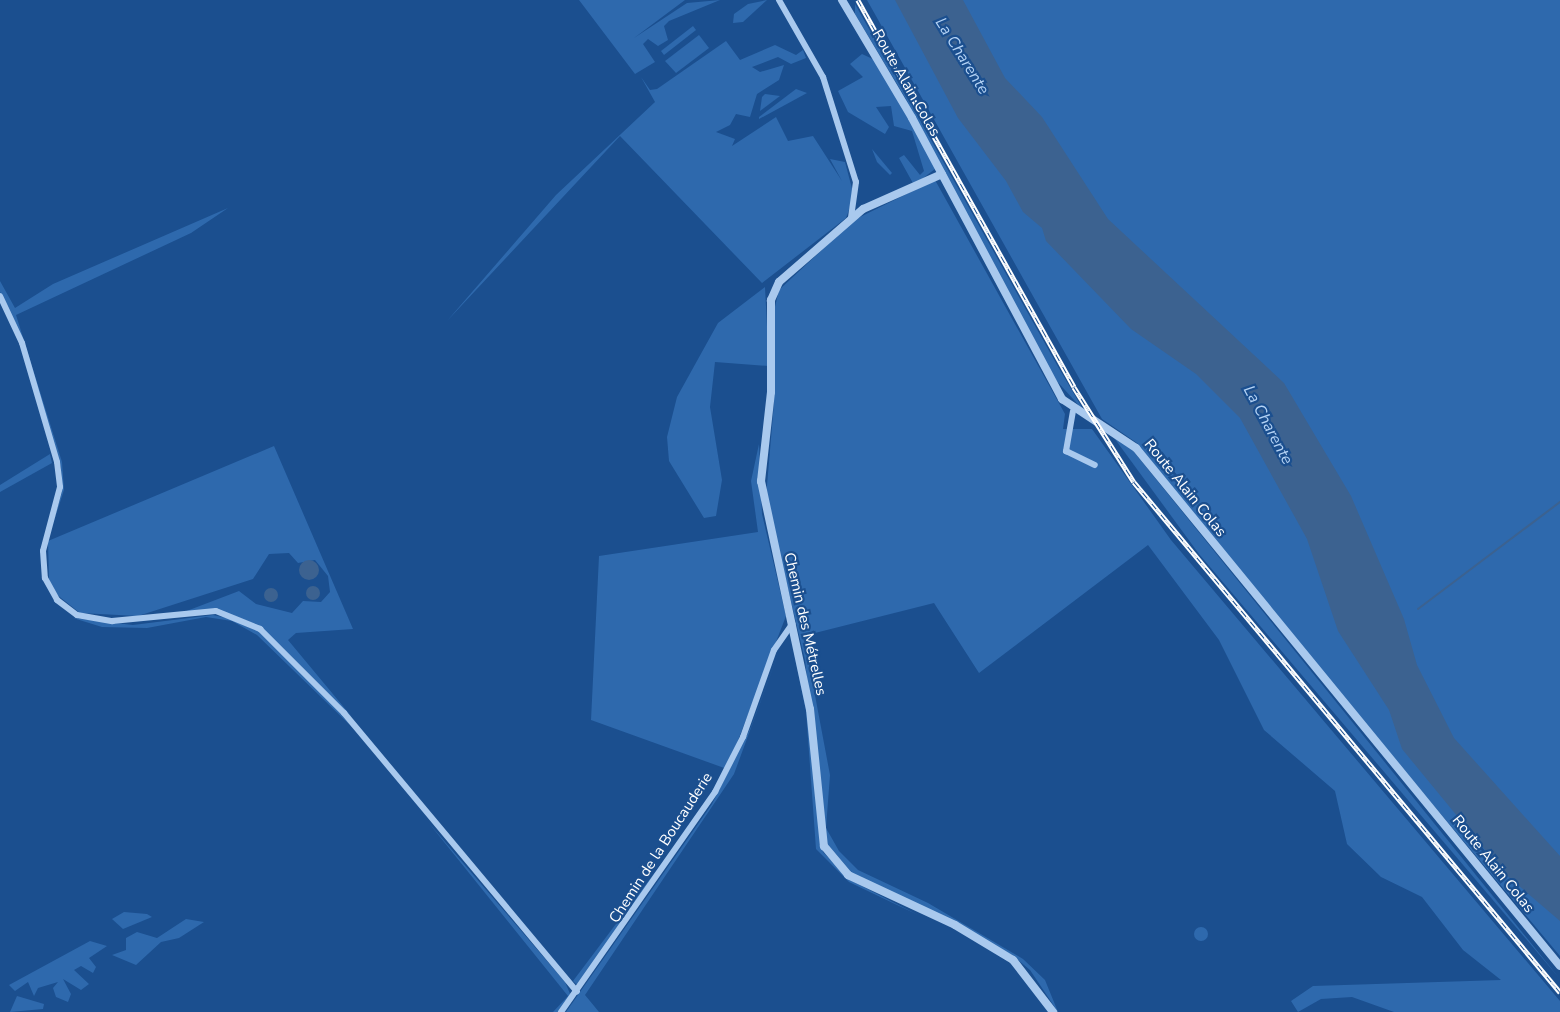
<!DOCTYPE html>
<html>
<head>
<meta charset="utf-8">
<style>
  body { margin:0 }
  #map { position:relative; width:1560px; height:1012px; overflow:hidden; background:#1b4f8f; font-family:"Nunito Sans",sans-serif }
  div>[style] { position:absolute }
  .green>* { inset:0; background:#2e69ad }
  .round { border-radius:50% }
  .water>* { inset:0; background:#3c6290 }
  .stream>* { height:2px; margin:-1px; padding:0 1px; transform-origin:1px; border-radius:1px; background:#3c6290 }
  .minor>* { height:6px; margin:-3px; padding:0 3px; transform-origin:3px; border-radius:3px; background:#a9c9ee }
  .tertiary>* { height:8px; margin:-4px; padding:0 4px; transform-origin:4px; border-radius:4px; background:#a9c9ee }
  .rail>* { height:4.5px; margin-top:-2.25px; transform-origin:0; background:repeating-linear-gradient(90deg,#1b4f8f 0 7px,#fff 0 14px); box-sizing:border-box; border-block:2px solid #fff }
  span { translate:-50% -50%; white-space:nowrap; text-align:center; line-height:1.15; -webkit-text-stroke:4.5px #1b4f8f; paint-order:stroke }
  .street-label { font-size:15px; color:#fff }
  .water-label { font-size:16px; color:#b5d3f5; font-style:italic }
</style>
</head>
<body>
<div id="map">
  <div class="green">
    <div style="clip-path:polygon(579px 0,685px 0,634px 38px,687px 3px,720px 0,669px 21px,664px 26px,668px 40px,658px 46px,648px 39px,643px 44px,655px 62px,635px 74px)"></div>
    <div style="clip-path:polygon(767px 0,743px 22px,733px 23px,734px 14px,748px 4px)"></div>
    <div style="clip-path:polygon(867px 0,1560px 0,1560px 956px,1288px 632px,1137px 443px,1102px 419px)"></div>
    <div style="clip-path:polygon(855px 4px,1057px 365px,1084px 411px,1054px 378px,935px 169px,914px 185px,899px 158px,904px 155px,920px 175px,924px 171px,912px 131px,894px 126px,891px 106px,876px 107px,889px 127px,885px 134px,848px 112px,838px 91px,863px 77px,850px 64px,862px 54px,877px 61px,909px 104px,855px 14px)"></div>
    <div style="clip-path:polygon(693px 26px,696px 30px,664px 55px,661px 51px)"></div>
    <div style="clip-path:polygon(699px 35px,709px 48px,676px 73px,665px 61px)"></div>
    <div style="clip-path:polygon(726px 41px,740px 60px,775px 45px,796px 55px,803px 50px,806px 58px,791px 64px,778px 57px,752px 67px,760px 72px,784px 65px,779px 80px,757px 94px,750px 117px,736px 114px,730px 125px,716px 132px,735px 139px,732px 146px,776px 117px,788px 141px,813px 136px,842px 181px,830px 159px,845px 162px,854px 196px,846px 218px,762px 283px,620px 136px,447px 321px,556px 195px,655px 102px,641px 77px,650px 90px,657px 89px)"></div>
    <div style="clip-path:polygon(796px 89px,807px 93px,759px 119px,759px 117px)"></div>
    <div style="clip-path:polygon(765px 94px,780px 96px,760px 111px,762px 97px)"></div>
    <div style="clip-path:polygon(872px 149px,892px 173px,890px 175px,877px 162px)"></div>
    <div style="clip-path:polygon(935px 180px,1065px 414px,1063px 429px,1092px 429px,1171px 540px,1560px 1001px,1560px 1012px,1394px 1012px,1352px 997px,1321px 999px,1298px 1012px,1291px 1001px,1313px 986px,1501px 980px,1463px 950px,1422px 897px,1381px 877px,1347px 844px,1335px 791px,1264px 730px,1219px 640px,1148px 545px,979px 673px,934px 603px,807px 635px,805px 642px,830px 775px,826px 828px,839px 851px,858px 870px,928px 903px,1023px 959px,1045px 980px,1058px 1012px,1030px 970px,1012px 955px,852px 874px,830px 850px,824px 836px,805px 660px,766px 497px,774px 403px,773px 315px,779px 290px,854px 220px)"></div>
    <div style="clip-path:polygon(228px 208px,191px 233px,16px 315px,62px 462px,64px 490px,52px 527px,62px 492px,61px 468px,17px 327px,0 292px,0 270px,0 281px,15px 308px,53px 284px)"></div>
    <div style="clip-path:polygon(765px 287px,769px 366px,715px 362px,710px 407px,722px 480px,716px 516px,704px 518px,669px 461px,667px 437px,677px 397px,718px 323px)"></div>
    <div style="clip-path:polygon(1112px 435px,1130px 447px,1560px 979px,1199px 554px)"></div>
    <div style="clip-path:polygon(759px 444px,762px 514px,786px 616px,727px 769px,591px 720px,599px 556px,758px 532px,751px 481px)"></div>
    <div style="clip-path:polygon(274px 446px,353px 629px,296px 633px,288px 640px,352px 717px,280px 645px,354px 729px,257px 635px,232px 621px,206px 617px,147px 628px,102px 627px,73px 618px,133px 625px,213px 615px,259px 625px,215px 609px,184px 612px,239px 591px,256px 604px,292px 613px,303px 601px,321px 602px,330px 592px,328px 576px,315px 560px,298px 563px,289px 553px,269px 554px,253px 579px,138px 616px,80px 613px,56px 594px,49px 579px,48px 541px)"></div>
    <div style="clip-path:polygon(50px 454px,52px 463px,0 492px,0 485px)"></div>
    <div style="clip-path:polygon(784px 638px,734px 774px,585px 995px,599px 1012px,566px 1012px,712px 804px,751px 727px)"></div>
    <div style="clip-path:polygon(791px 638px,807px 711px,823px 852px,850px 880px,918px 915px,849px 882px,816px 849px,806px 711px)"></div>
    <div style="clip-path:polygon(428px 822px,565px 982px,571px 996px,558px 1012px,553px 1012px,568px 996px)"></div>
    <div style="clip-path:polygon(668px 855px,581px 983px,576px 984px,573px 981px)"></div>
    <div style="clip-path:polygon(124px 912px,147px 914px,152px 917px,123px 929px,112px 919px)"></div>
    <div style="clip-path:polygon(186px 919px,204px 922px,179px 938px,161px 942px,136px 965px,112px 955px,126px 950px,126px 938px,137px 932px,157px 938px)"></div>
    <div class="round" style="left:1194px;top:927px;width:14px;height:14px"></div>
    <div style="clip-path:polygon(90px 941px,107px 946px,89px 958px,96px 967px,93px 973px,81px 966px,74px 970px,89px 984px,81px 990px,63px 979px,71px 994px,68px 1002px,56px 997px,53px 988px,58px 982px,38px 988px,34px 996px,28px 982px,15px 991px,9px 985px)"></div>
    <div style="clip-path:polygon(17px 996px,44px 1004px,43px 1009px,10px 1012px)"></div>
  </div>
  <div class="water">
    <div style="clip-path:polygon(895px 0,963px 0,1005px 78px,1042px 117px,1108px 219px,1284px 383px,1351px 496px,1404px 619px,1417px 665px,1454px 738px,1560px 856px,1560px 921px,1504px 873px,1402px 749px,1389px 710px,1338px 631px,1307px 539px,1240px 418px,1196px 374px,1131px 329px,1046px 241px,1042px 228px,1023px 212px,1006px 181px,958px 118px)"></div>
    <div class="round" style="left:299px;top:560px;width:20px;height:20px"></div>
    <div class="round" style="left:306px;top:586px;width:14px;height:14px"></div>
    <div class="round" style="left:264px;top:588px;width:14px;height:14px"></div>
  </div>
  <div class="stream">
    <div style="left:1418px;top:609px;width:178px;rotate:-37deg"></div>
  </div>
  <div class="minor">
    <div style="left:779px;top:0;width:89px;rotate:60.3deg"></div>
    <div style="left:823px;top:77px;width:110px;rotate:72.6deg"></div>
    <div style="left:856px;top:182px;width:36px;rotate:98deg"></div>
    <div style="left:0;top:296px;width:52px;rotate:64.9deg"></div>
    <div style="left:22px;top:343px;width:124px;rotate:73.6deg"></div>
    <div style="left:57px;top:462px;width:25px;rotate:83deg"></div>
    <div style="left:60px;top:487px;width:66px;rotate:104.9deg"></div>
    <div style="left:43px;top:551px;width:27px;rotate:86deg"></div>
    <div style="left:45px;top:578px;width:25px;rotate:61deg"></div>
    <div style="left:57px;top:600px;width:25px;rotate:37deg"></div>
    <div style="left:77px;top:615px;width:36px;rotate:10deg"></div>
    <div style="left:112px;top:621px;width:104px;rotate:-5.5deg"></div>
    <div style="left:216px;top:611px;width:48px;rotate:22.2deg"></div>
    <div style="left:260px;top:629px;width:119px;rotate:45deg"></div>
    <div style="left:344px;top:713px;width:363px;rotate:50.1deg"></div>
    <div style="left:1073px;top:411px;width:41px;rotate:99.9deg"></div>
    <div style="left:1066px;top:451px;width:32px;rotate:26deg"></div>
    <div style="left:561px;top:1012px;width:269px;rotate:-55deg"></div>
    <div style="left:715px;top:792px;width:62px;rotate:-63deg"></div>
    <div style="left:743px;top:737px;width:92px;rotate:-70.4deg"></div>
    <div style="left:774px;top:650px;width:32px;rotate:-55deg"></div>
  </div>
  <div class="tertiary">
    <div style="left:842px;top:0;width:137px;rotate:59.3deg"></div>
    <div style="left:912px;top:118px;width:319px;rotate:61.9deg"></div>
    <div style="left:1062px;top:399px;width:89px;rotate:33.5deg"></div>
    <div style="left:1136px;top:448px;width:669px;rotate:50.7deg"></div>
    <div style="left:942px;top:174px;width:86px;rotate:156.1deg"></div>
    <div style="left:863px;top:209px;width:111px;rotate:139deg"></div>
    <div style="left:779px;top:282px;width:20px;rotate:114deg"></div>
    <div style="left:771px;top:300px;width:92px;rotate:90deg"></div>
    <div style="left:771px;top:392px;width:90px;rotate:96.4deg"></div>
    <div style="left:761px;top:481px;width:233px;rotate:77.9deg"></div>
    <div style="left:810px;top:709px;width:138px;rotate:84.2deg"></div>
    <div style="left:824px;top:846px;width:38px;rotate:50deg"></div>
    <div style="left:848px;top:875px;width:118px;rotate:25deg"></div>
    <div style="left:955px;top:925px;width:68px;rotate:31.1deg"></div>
    <div style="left:1013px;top:960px;width:66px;rotate:52.4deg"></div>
  </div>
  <div class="rail">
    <div style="left:858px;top:0;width:443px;rotate:60.8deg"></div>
    <div style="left:1074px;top:387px;width:112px;rotate:57.7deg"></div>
    <div style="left:1134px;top:482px;width:665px;rotate:50.13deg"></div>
  </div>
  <div class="street-label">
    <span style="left:906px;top:83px;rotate:60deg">Route Alain Colas</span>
    <span style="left:1185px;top:488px;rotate:51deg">Route Alain Colas</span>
    <span style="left:805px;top:624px;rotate:77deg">Chemin des Métrelles</span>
    <span style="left:661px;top:848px;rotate:-57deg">Chemin de la Boucauderie</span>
    <span style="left:1493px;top:864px;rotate:51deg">Route Alain Colas</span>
  </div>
  <div class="water-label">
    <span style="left:962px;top:56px;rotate:58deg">La Charente</span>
    <span style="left:1268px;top:425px;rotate:62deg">La Charente</span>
  </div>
</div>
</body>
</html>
